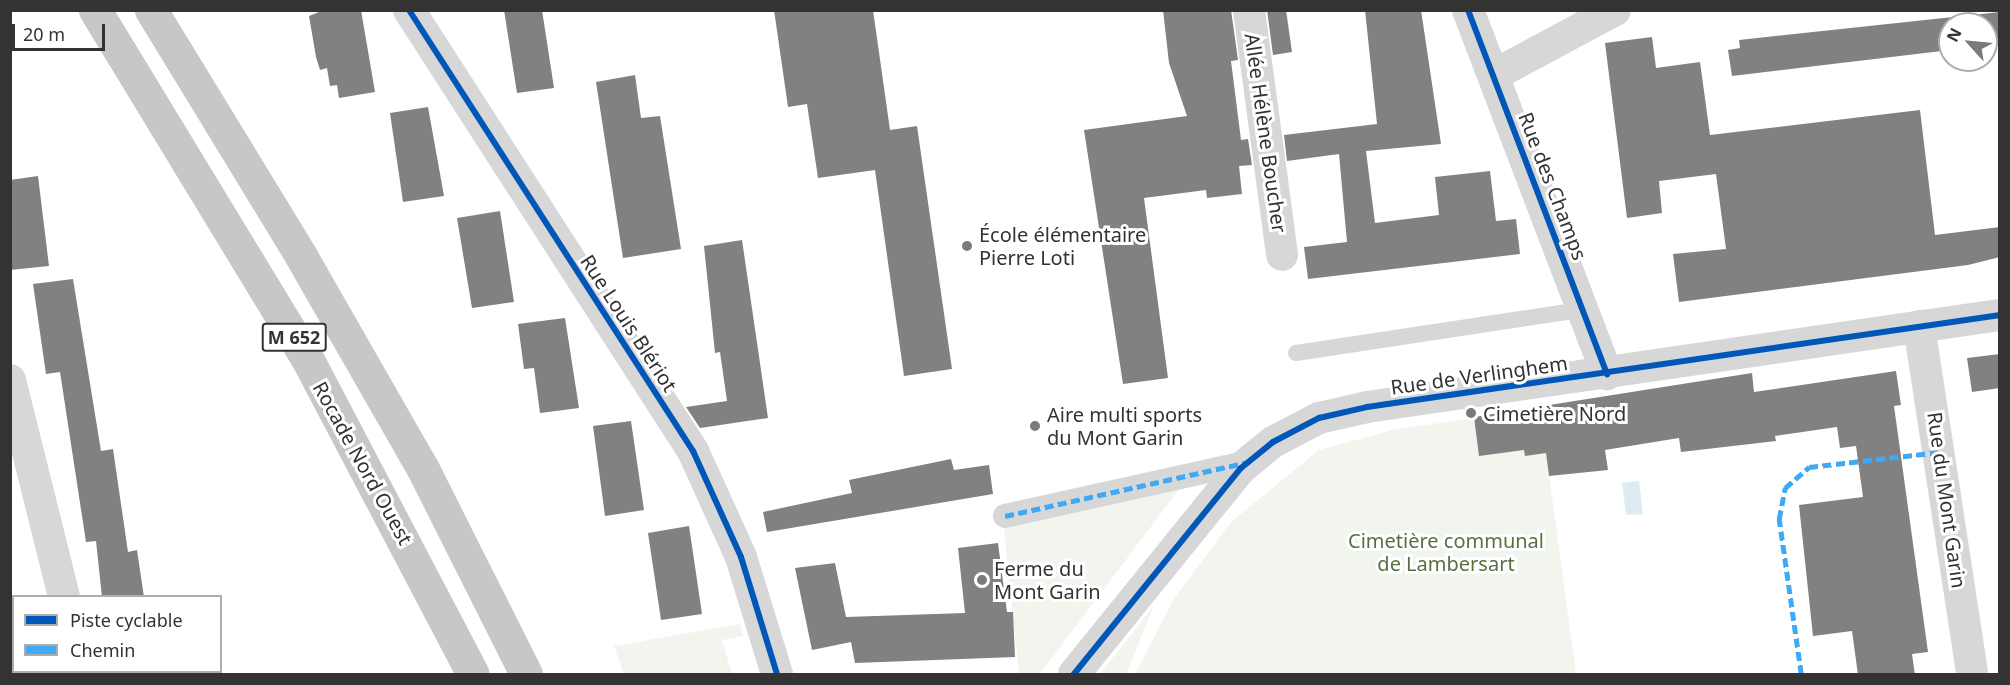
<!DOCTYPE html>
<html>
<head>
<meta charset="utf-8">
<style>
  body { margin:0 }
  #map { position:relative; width:2010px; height:685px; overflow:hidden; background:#fff; font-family:"Noto Sans",sans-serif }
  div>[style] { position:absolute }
  .green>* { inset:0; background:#f1f5ed }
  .water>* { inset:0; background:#ddebf3 }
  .building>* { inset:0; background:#818181 }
  .service>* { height:16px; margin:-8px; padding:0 8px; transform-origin:8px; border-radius:8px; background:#d7d7d7 }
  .pedestrian>* { height:24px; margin:-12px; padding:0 12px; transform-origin:12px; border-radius:12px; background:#d7d7d7 }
  .minor>* { height:32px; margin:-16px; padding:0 16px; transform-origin:16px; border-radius:16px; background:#d7d7d7 }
  .trunk>* { height:33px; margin:-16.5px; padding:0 16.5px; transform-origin:16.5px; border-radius:16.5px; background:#c7c7c7 }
  .quiet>* { height:4.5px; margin-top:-2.25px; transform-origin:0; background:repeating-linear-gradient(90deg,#3fa9f5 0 9px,transparent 0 13.5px) }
  .cycleway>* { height:6px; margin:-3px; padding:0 3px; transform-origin:3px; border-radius:3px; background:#0057b8 }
  .dots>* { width:16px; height:16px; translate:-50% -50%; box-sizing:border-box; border:3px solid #fff; border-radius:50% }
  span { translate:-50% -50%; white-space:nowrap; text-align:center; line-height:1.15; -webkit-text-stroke:6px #fff; paint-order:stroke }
  .shield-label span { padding:2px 4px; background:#fff; border:2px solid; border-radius:4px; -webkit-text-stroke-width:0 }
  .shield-label { font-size:18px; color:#333; font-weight:700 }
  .street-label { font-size:20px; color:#333 }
  .poi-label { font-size:20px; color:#333 }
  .left { translate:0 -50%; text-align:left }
  .park-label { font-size:20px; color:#56703f }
  .frame { position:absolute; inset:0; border:12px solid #333; pointer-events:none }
  .legend { position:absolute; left:12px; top:595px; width:210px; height:78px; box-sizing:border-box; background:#fff; border:2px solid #adadad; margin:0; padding:8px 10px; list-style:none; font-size:18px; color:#333 }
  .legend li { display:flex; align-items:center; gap:12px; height:30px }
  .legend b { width:30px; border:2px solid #adadad }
  .north { position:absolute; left:1938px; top:12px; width:60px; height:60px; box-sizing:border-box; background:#fff; border:2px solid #adadad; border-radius:50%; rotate:297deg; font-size:16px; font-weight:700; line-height:24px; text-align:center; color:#333 }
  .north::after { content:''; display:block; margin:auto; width:21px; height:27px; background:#7a7a7a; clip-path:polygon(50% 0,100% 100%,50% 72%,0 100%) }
  .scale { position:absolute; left:12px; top:24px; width:93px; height:27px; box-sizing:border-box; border:3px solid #333; border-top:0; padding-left:8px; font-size:18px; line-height:21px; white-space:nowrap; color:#333; -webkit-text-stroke:4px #fff; paint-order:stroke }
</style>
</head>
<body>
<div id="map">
  <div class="green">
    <div style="clip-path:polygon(1540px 408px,1576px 674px,1135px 674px,1175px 597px,1231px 522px,1319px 450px,1393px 430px)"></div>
    <div style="clip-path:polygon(1183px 484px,1040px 674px,1019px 674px,1004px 529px)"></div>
    <div style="clip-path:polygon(1154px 605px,1126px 674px,1100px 674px,1135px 630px)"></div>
    <div style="clip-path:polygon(740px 624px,743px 636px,722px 640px,732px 674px,624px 674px,614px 646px)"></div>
  </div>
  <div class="water">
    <div style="clip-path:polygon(1639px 481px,1643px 514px,1626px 515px,1622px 483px)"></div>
  </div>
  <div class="building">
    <div style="clip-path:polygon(324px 10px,361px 10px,375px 92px,339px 98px,337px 85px,330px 86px,327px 68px,320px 70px,316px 57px,309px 16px)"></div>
    <div style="clip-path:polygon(504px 10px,542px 10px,554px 88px,517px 93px)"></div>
    <div style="clip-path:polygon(774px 10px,873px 10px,890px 130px,917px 126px,952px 369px,904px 376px,875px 170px,818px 178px,807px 104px,788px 107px)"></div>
    <div style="clip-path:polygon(1163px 10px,1231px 10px,1238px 60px,1231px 61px,1241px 140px,1248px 139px,1252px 165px,1239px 166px,1242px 194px,1207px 198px,1206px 190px,1144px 198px,1168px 378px,1123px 384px,1084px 130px,1187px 116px,1169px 63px)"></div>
    <div style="clip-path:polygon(1267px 10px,1286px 10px,1292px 52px,1273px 55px)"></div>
    <div style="clip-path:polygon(1365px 10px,1421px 10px,1441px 144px,1366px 151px,1375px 223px,1439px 215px,1435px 177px,1490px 171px,1496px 221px,1516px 219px,1520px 254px,1308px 279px,1304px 247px,1347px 242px,1339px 154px,1287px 161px,1284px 135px,1377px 124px)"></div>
    <div style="clip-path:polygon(2000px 12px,2000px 44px,1986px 45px,1986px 24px,1950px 24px,1950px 50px,1732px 76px,1728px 50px,1740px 48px,1739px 40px)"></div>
    <div style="clip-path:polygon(1652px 37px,1656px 68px,1700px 62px,1710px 135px,1920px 110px,1935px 235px,2000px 227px,2000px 257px,1968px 265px,1679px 302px,1673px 254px,1726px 249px,1716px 174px,1659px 181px,1662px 213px,1627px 218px,1605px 43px)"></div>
    <div style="clip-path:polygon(635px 75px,641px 118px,660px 116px,681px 249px,623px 258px,596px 82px)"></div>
    <div style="clip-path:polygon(428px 107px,444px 196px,403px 202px,390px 113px)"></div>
    <div style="clip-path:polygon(38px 176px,49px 266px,10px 270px,10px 180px)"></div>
    <div style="clip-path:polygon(500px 211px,514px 302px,472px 308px,457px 218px)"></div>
    <div style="clip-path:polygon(742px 240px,768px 418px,700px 428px,686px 407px,727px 401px,720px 352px,715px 353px,704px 246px)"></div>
    <div style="clip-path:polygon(73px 279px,101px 451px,113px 449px,128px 552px,137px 550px,144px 597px,102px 597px,96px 541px,86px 542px,60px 372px,46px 374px,33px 284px)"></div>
    <div style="clip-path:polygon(565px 318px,579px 408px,540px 413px,534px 368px,524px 369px,518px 324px)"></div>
    <div style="clip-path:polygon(2000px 354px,2000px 388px,1972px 392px,1967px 358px)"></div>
    <div style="clip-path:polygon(1896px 371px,1901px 405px,1894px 406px,1928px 652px,1912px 654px,1915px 675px,1858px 675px,1852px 631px,1813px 636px,1799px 505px,1863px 497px,1856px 446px,1840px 448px,1837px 427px,1775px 436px,1776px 441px,1681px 452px,1679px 438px,1605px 450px,1608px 470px,1549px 476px,1546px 453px,1525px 456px,1524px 450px,1479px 456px,1474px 417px,1752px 373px,1754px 392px)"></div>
    <div style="clip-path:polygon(631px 421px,644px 510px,605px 516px,593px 426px)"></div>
    <div style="clip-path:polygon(951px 459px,954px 470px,989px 465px,993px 494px,767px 532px,763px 512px,852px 493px,849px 480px)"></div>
    <div style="clip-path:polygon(689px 526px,702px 614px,661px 620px,648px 533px)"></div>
    <div style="clip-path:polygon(998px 543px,1007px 612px,1013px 612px,1015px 657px,855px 663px,851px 642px,812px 650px,795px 568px,835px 563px,846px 617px,965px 613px,958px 548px)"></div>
  </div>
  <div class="service">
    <div style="left:1296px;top:353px;width:289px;rotate:-8.6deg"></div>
  </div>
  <div class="pedestrian">
    <div style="left:1005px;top:516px;width:249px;rotate:-12.5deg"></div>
  </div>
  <div class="minor">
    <div style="left:409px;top:10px;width:525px;rotate:57.22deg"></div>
    <div style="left:693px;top:451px;width:116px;rotate:65.6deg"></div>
    <div style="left:741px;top:557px;width:122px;rotate:72.9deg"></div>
    <div style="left:1249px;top:10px;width:247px;rotate:82.3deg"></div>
    <div style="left:1468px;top:10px;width:390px;rotate:69.1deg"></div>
    <div style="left:1494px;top:75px;width:137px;rotate:-28.2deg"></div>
    <div style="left:1919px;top:326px;width:352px;rotate:81.3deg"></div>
    <div style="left:10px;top:380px;width:223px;rotate:76deg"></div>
    <div style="left:10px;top:654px;width:4px"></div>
    <div style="left:79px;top:672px;width:2px;rotate:63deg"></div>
    <div style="left:1074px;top:674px;width:265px;rotate:-51deg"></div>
    <div style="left:1241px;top:468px;width:41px;rotate:-39.1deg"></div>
    <div style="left:1273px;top:442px;width:52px;rotate:-27.6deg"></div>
    <div style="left:1319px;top:418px;width:49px;rotate:-12.9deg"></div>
    <div style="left:1367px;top:407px;width:640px;rotate:-8.27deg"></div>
  </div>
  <div class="trunk">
    <div style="left:95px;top:10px;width:412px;rotate:58.7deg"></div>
    <div style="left:309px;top:362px;width:352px;rotate:62.3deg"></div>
    <div style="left:151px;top:10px;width:288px;rotate:58.6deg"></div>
    <div style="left:301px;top:256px;width:245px;rotate:60.2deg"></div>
    <div style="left:423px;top:469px;width:229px;rotate:63.3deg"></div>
  </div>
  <div class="quiet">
    <div style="left:1005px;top:516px;width:246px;rotate:-12.5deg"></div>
    <div style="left:1801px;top:674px;width:157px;rotate:-98.1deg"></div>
    <div style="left:1779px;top:519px;width:32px;rotate:-79deg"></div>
    <div style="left:1785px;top:488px;width:32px;rotate:-41deg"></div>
    <div style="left:1809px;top:467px;width:132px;rotate:-6.5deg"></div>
  </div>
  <div class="cycleway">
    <div style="left:409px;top:10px;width:525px;rotate:57.22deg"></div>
    <div style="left:693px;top:451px;width:116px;rotate:65.6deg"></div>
    <div style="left:741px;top:557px;width:122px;rotate:72.9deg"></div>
    <div style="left:1468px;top:10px;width:390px;rotate:69.1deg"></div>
    <div style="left:1074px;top:674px;width:265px;rotate:-51deg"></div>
    <div style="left:1241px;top:468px;width:41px;rotate:-39.1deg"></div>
    <div style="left:1273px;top:442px;width:52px;rotate:-27.6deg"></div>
    <div style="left:1319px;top:418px;width:49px;rotate:-12.9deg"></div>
    <div style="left:1367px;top:407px;width:640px;rotate:-8.27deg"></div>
  </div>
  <div class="dots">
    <div style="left:967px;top:246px;background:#7a7a7a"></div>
    <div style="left:1471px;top:413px;background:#7a7a7a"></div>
    <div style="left:1035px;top:426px;background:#7a7a7a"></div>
    <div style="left:982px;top:580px;background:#7a7a7a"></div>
  </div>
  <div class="shield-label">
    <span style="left:294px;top:337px">M 652</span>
  </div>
  <div class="street-label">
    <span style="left:1266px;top:133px;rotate:82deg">Allée Hélène Boucher</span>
    <span style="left:1553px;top:186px;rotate:69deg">Rue des Champs</span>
    <span style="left:629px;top:323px;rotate:57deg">Rue Louis Blériot</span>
    <span style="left:1479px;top:375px;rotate:-8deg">Rue de Verlinghem</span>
    <span style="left:363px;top:463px;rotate:61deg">Rocade Nord Ouest</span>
    <span style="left:1947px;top:500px;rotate:82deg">Rue du Mont Garin</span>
  </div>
  <div class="poi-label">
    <span class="left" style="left:979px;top:246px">École élémentaire<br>Pierre Loti</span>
    <span class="left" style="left:1483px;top:413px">Cimetière Nord</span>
    <span class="left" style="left:1047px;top:426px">Aire multi sports<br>du Mont Garin</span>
    <span class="left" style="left:994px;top:580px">Ferme du<br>Mont Garin</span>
  </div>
  <div class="park-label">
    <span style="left:1446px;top:552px">Cimetière communal<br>de Lambersart</span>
  </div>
  <div class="frame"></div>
  <ul class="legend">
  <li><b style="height:8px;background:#0057b8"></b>Piste cyclable</li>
  <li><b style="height:8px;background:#3fa9f5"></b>Chemin</li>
  </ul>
  <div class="north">N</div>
  <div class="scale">20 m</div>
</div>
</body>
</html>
